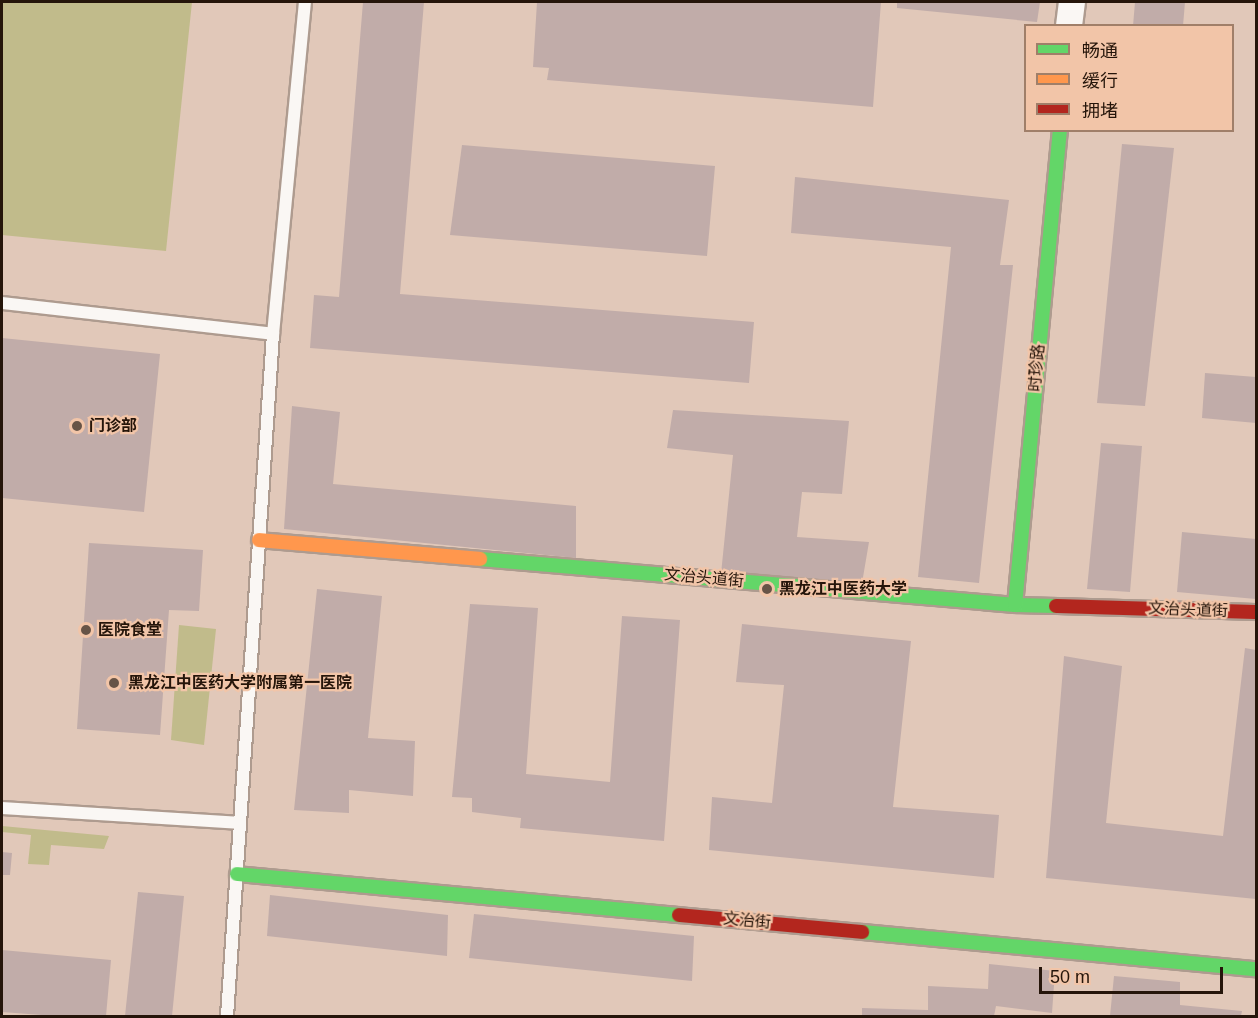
<!DOCTYPE html>
<html>
<head>
<meta charset="utf-8">
<style>
  body { margin:0 }
  #map { position:relative; width:1258px; height:1018px; overflow:hidden; background:#e1c8b9; font-family:Helvetica,"Noto Sans SC",sans-serif }
  div>[style] { position:absolute }
  .green>* { inset:0; background:#c1bb8b }
  .building>* { inset:0; background:#c1aca9 }
  .roads { filter:drop-shadow(2px 0 #ae9b8f) drop-shadow(-2px 0 #ae9b8f) drop-shadow(0 2px #ae9b8f) drop-shadow(0 -2px #ae9b8f) }
  .lane>* { height:12px; margin:-6px; padding:0 6px; transform-origin:6px; border-radius:6px; background:#faf7f4 }
  .street>* { height:26px; margin:-13px; padding:0 13px; transform-origin:13px; border-radius:13px; background:#faf7f4 }
  .fast>* { height:14px; margin:-7px; padding:0 7px; transform-origin:7px; border-radius:7px; background:#63d668 }
  .slow>* { height:14px; margin:-7px; padding:0 7px; transform-origin:7px; border-radius:7px; background:#ff974d }
  .jam>* { height:14px; margin:-7px; padding:0 7px; transform-origin:7px; border-radius:7px; background:#b3261e }
  .dots>* { width:16px; height:16px; translate:-50% -50%; box-sizing:border-box; border:3px solid #f2c5a8; border-radius:50% }
  span { translate:-50% -50%; white-space:nowrap; text-align:center; line-height:1.15; -webkit-text-stroke:4.5px #f2c5a8; paint-order:stroke }
  .street-label { font-size:16px; color:#25150a }
  .poi-label { font-size:16px; color:#25150a; font-weight:700 }
  .left { translate:0 -50%; text-align:left }
  .frame { position:absolute; inset:0; border:3px solid #25150a; pointer-events:none }
  .legend { position:absolute; left:1024px; top:24px; width:210px; height:108px; box-sizing:border-box; background:#f2c5a8; border:2px solid #a07f69; margin:0; padding:8px 10px; list-style:none; font-size:18px; color:#25150a }
  .legend li { display:flex; align-items:center; gap:12px; height:30px }
  .legend b { width:30px; border:2px solid #a07f69 }
  .scale { position:absolute; left:1039px; top:967px; width:184px; height:27px; box-sizing:border-box; border:3px solid #25150a; border-top:0; padding-left:8px; font-size:18px; line-height:21px; white-space:nowrap; color:#25150a; -webkit-text-stroke:4px #f2c5a8; paint-order:stroke }
</style>
</head>
<body>
<div id="map">
  <div class="green">
    <div style="clip-path:polygon(2px 2px,192px 2px,166px 251px,2px 235px)"></div>
    <div style="clip-path:polygon(179px 625px,216px 629px,204px 745px,171px 740px)"></div>
    <div style="clip-path:polygon(2px 826px,109px 836px,104px 849px,51px 845px,49px 865px,28px 864px,31px 835px,2px 832px)"></div>
  </div>
  <div class="building">
    <div style="clip-path:polygon(363px 2px,424px 2px,400px 294px,754px 322px,749px 383px,310px 348px,314px 295px,339px 297px)"></div>
    <div style="clip-path:polygon(537px 2px,881px 2px,873px 107px,547px 80px,549px 68px,533px 67px)"></div>
    <div style="clip-path:polygon(897px 2px,1040px 2px,1037px 22px,897px 8px)"></div>
    <div style="clip-path:polygon(1135px 2px,1185px 2px,1183px 26px,1133px 26px)"></div>
    <div style="clip-path:polygon(1122px 144px,1174px 148px,1145px 406px,1097px 403px)"></div>
    <div style="clip-path:polygon(462px 145px,715px 166px,707px 256px,450px 235px)"></div>
    <div style="clip-path:polygon(795px 177px,1009px 200px,1000px 265px,1013px 265px,979px 583px,918px 577px,951px 247px,791px 233px)"></div>
    <div style="clip-path:polygon(2px 338px,160px 354px,144px 512px,2px 498px)"></div>
    <div style="clip-path:polygon(1205px 373px,1256px 377px,1256px 423px,1202px 418px)"></div>
    <div style="clip-path:polygon(292px 406px,340px 412px,333px 484px,576px 506px,576px 558px,284px 529px)"></div>
    <div style="clip-path:polygon(673px 410px,849px 421px,842px 494px,802px 492px,797px 537px,869px 542px,861px 589px,721px 574px,733px 455px,667px 448px)"></div>
    <div style="clip-path:polygon(1101px 443px,1142px 446px,1130px 592px,1087px 589px)"></div>
    <div style="clip-path:polygon(1182px 532px,1256px 539px,1256px 599px,1177px 592px)"></div>
    <div style="clip-path:polygon(89px 543px,203px 550px,199px 611px,169px 610px,160px 735px,77px 729px)"></div>
    <div style="clip-path:polygon(317px 589px,382px 596px,368px 738px,415px 741px,413px 796px,349px 790px,349px 813px,294px 810px)"></div>
    <div style="clip-path:polygon(470px 604px,538px 608px,526px 774px,610px 782px,622px 616px,680px 620px,664px 841px,520px 828px,521px 818px,472px 812px,472px 798px,452px 797px)"></div>
    <div style="clip-path:polygon(742px 624px,911px 641px,893px 807px,999px 815px,994px 878px,709px 850px,712px 797px,772px 803px,784px 685px,736px 682px)"></div>
    <div style="clip-path:polygon(1245px 648px,1256px 650px,1256px 899px,1046px 878px,1064px 656px,1122px 666px,1106px 823px,1223px 836px)"></div>
    <div style="clip-path:polygon(2px 852px,12px 853px,10px 875px,2px 875px)"></div>
    <div style="clip-path:polygon(138px 892px,184px 896px,172px 1016px,125px 1016px)"></div>
    <div style="clip-path:polygon(270px 895px,448px 915px,447px 956px,267px 936px)"></div>
    <div style="clip-path:polygon(474px 914px,694px 936px,692px 981px,469px 958px)"></div>
    <div style="clip-path:polygon(2px 950px,111px 960px,106px 1016px,55px 1016px,2px 1012px)"></div>
    <div style="clip-path:polygon(989px 964px,1055px 971px,1052px 1013px,996px 1006px,994px 1016px,862px 1016px,862px 1008px,928px 1010px,928px 986px,988px 989px)"></div>
    <div style="clip-path:polygon(1114px 976px,1180px 982px,1180px 1005px,1242px 1011px,1241px 1016px,1110px 1016px)"></div>
  </div>
  <div class="roads">
    <div class="lane">
      <div style="left:2px;top:303px;width:273px;rotate:6.5deg"></div>
      <div style="left:2px;top:808px;width:238px;rotate:3.6deg"></div>
      <div style="left:227px;top:1016px;width:684px;rotate:-86.14deg"></div>
      <div style="left:273px;top:334px;width:334px;rotate:-84.5deg"></div>
    </div>
    <div class="street">
      <div style="left:1069px;top:26px;width:24px;rotate:-83deg"></div>
    </div>
    <div class="fast">
      <div style="left:480px;top:559px;width:537px;rotate:4.91deg"></div>
      <div style="left:1015px;top:605px;width:41px;rotate:1.4deg"></div>
      <div style="left:1015px;top:605px;width:477px;rotate:-84.6deg"></div>
      <div style="left:237px;top:874px;width:444px;rotate:5.3deg"></div>
      <div style="left:862px;top:932px;width:396px;rotate:5.4deg"></div>
    </div>
    <div class="slow">
      <div style="left:259px;top:540px;width:222px;rotate:4.9deg"></div>
    </div>
    <div class="jam">
      <div style="left:1056px;top:606px;width:200px;rotate:1.7deg"></div>
      <div style="left:679px;top:915px;width:184px;rotate:5.3deg"></div>
    </div>
  </div>
  <div class="dots">
    <div style="left:77px;top:426px;background:#675447"></div>
    <div style="left:767px;top:589px;background:#675447"></div>
    <div style="left:86px;top:630px;background:#675447"></div>
    <div style="left:114px;top:683px;background:#675447"></div>
  </div>
  <div class="street-label">
    <span style="left:1037px;top:368px;rotate:-85deg">时珍路</span>
    <span style="left:704px;top:578px;rotate:5deg">文治头道街</span>
    <span style="left:1188px;top:610px;rotate:2deg">文治头道街</span>
    <span style="left:747px;top:921px;rotate:5deg">文治街</span>
  </div>
  <div class="poi-label">
    <span class="left" style="left:89px;top:426px">门诊部</span>
    <span class="left" style="left:779px;top:589px">黑龙江中医药大学</span>
    <span class="left" style="left:98px;top:630px">医院食堂</span>
    <span class="left" style="left:128px;top:683px">黑龙江中医药大学附属第一医院</span>
  </div>
  <div class="frame"></div>
  <ul class="legend">
  <li><b style="height:8px;background:#63d668"></b>畅通</li>
  <li><b style="height:8px;background:#ff974d"></b>缓行</li>
  <li><b style="height:8px;background:#b3261e"></b>拥堵</li>
  </ul>
  <div class="scale">50 m</div>
</div>
</body>
</html>
